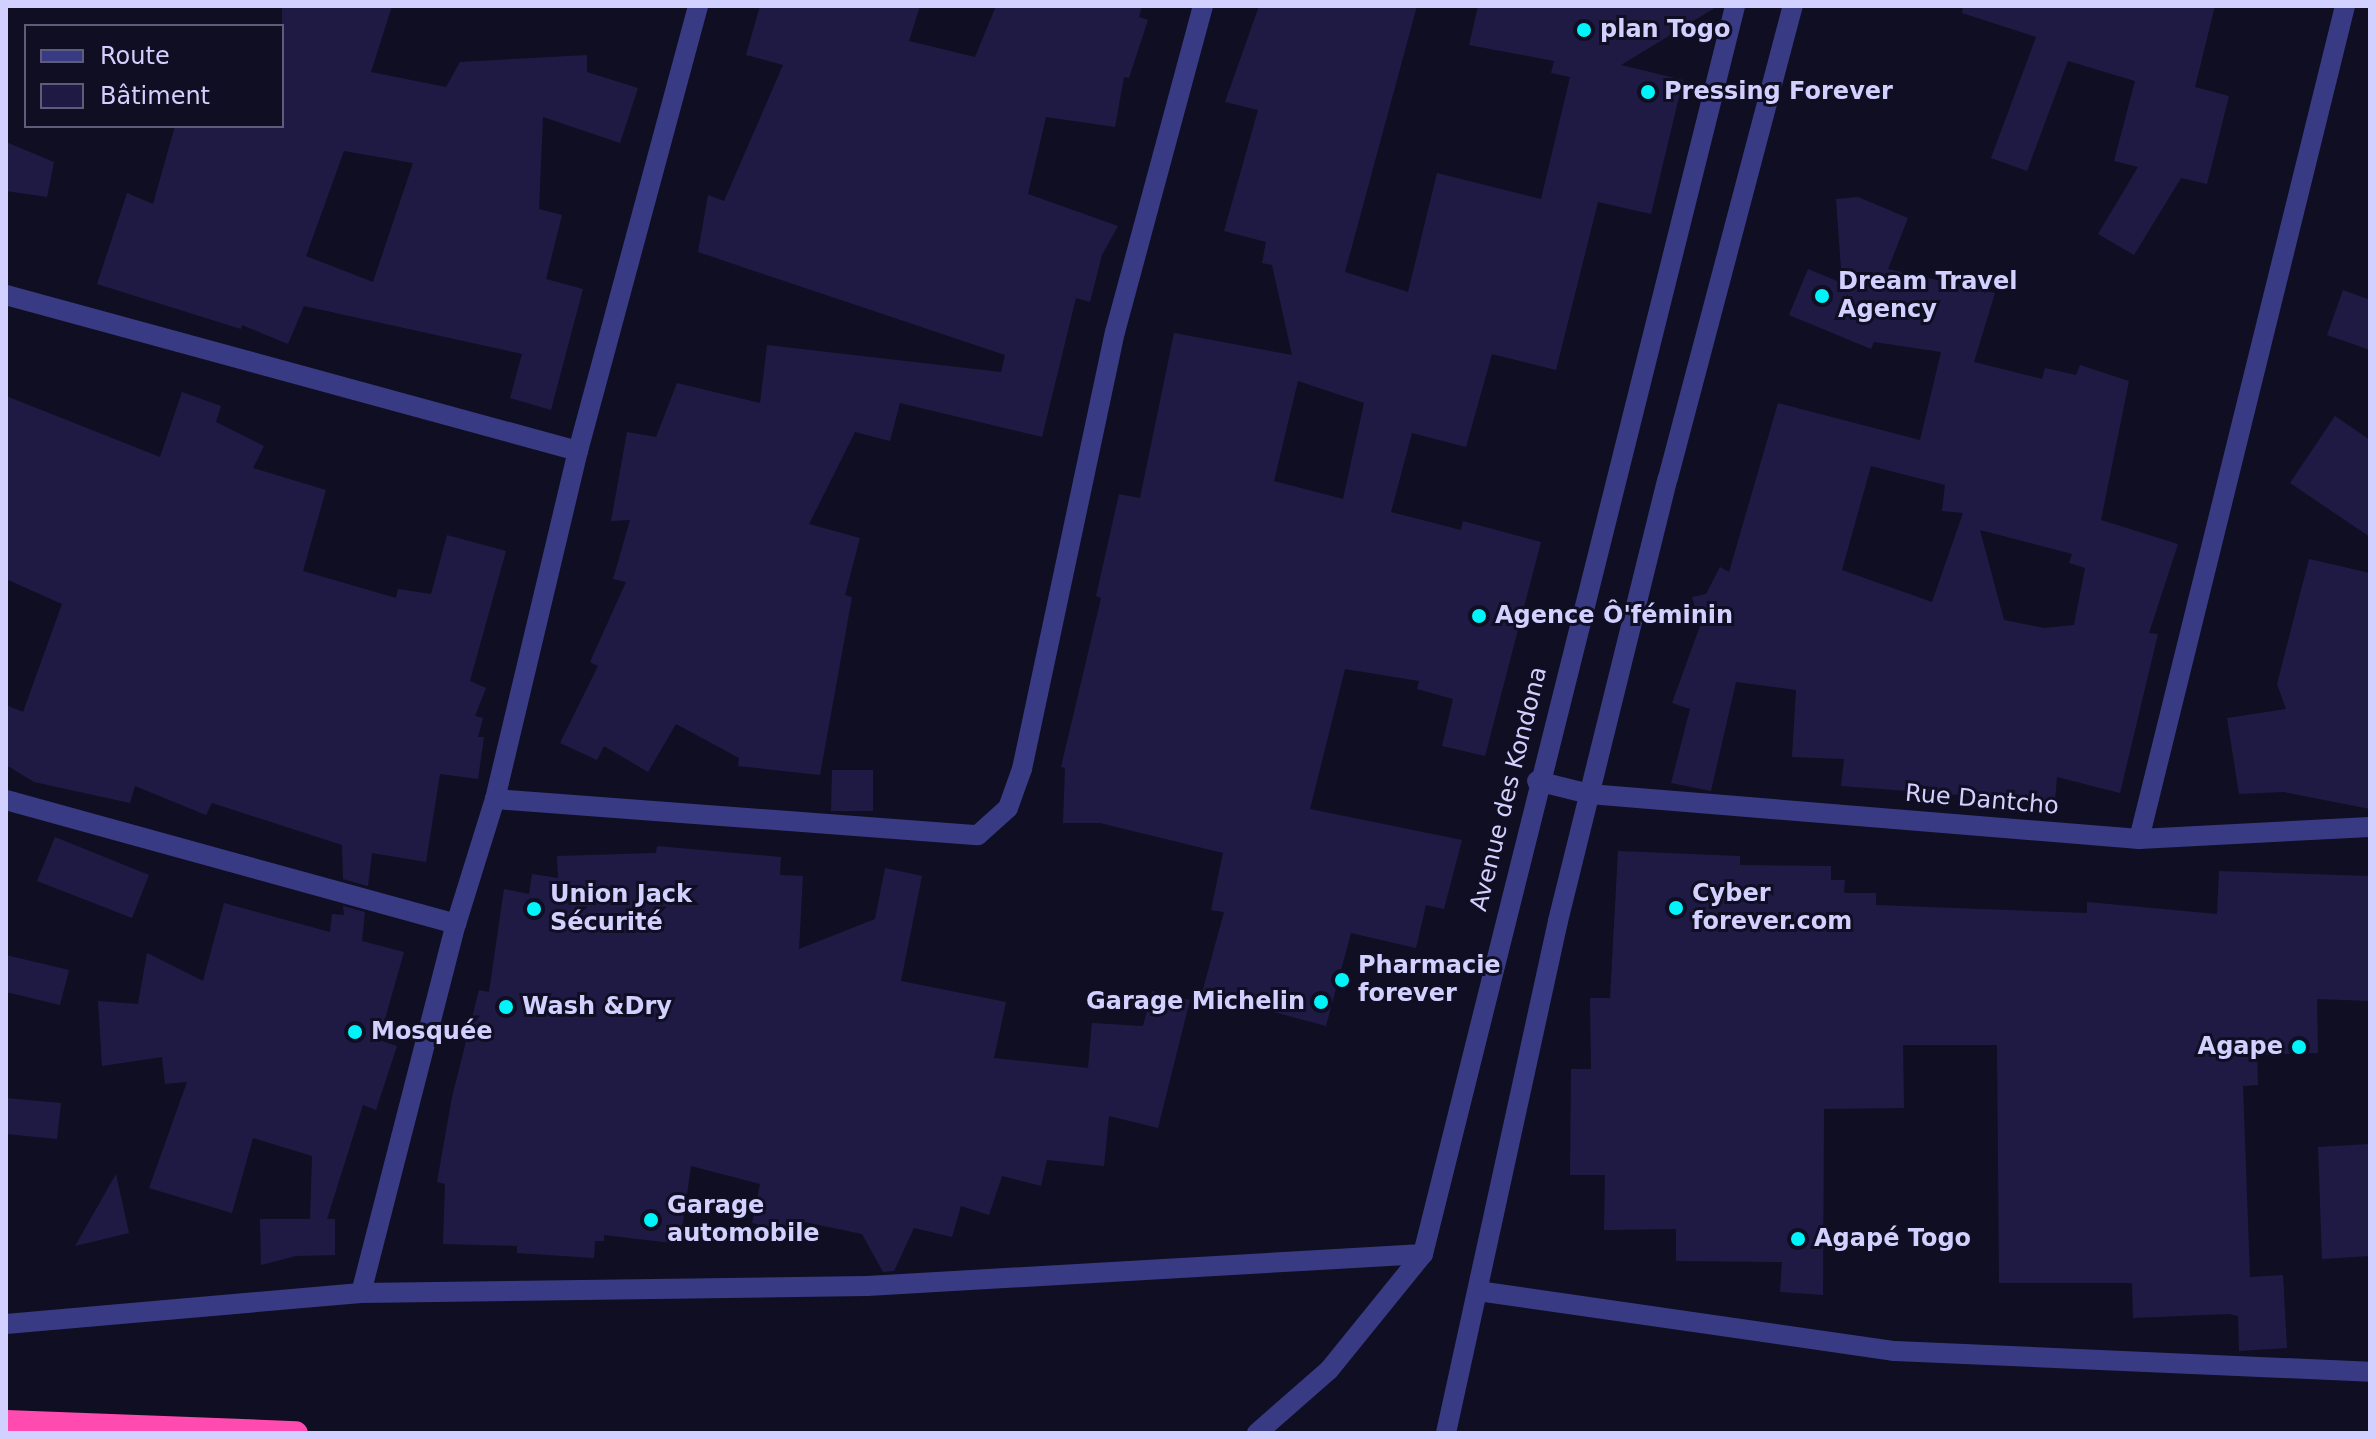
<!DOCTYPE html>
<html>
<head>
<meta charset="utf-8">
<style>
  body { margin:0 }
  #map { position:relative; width:2376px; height:1439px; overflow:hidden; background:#100e23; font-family:"DejaVu Sans",sans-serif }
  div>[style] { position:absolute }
  .building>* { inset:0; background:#1f1a44 }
  .minor>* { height:20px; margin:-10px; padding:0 10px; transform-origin:10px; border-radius:10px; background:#383b83 }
  .highway>* { height:24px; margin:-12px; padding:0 12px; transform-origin:12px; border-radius:12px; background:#ff4baf }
  .dots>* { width:22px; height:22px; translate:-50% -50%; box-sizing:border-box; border:4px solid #100e23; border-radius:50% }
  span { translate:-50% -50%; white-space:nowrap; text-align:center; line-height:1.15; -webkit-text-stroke:6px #100e23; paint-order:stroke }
  .poi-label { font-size:24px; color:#d2d0ff; font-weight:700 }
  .left { translate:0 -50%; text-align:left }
  .right { translate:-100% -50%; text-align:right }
  .street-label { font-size:24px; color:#d2d0ff }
  .frame { position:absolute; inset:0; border:8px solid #d2d0ff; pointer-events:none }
  .legend { position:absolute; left:24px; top:24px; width:260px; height:104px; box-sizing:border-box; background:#100e23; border:2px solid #5e5c7b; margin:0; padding:10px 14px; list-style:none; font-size:24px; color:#d2d0ff }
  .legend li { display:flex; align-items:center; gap:16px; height:40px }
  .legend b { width:40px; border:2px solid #5e5c7b }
</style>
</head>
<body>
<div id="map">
  <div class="building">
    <div style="clip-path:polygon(evenodd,282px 6px,392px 6px,371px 72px,446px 87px,460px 62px,587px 55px,587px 72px,638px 88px,620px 143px,543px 117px,539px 209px,562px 215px,546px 279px,583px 289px,551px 410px,510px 398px,522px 354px,304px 306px,288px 344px,242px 325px,241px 329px,97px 284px,127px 193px,153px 204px,175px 126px,282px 126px,282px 6px,344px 151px,413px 163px,373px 282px,306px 256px,344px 151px)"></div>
    <div style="clip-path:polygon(760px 6px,920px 6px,909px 41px,975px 57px,996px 6px,1142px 6px,1139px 17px,1148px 20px,1129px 78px,1124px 77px,1115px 127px,1046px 117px,1028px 194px,1118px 226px,1102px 255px,1090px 302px,1076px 298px,1042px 437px,900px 403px,890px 441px,855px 432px,809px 524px,860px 538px,845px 595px,852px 597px,820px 775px,738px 766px,739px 758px,676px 724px,648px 772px,604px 746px,597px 760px,560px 743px,598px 666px,590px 662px,626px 582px,613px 579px,630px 520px,611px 521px,627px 432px,656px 437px,677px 383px,760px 403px,767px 345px,1001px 372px,1005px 355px,698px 252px,708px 195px,724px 201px,783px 65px,746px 55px)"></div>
    <div style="clip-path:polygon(evenodd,1259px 6px,1417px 6px,1345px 272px,1408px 292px,1437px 173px,1541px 199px,1570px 77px,1551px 73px,1554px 61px,1469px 45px,1478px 6px,1718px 6px,1621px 65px,1683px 80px,1651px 214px,1598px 202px,1556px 370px,1492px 354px,1466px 447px,1412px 433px,1391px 512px,1461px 530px,1463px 521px,1541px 542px,1485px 756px,1442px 746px,1453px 699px,1417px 689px,1419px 681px,1345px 669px,1310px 809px,1462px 840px,1444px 909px,1426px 905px,1416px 948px,1351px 933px,1326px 1026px,1202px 993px,1224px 912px,1211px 910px,1223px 853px,1100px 823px,1063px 823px,1065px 768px,1061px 767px,1101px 598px,1096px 596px,1119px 494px,1140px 498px,1174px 333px,1292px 355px,1272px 265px,1262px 263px,1266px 242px,1224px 231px,1258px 110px,1225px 102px,1259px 6px,1298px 381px,1364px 403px,1343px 499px,1274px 481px,1298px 381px)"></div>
    <div style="clip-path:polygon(1963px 6px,2215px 6px,2195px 87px,2229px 96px,2207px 184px,2181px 178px,2134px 255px,2098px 234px,2138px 167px,2114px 161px,2135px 81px,2068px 61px,2027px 171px,1991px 158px,2036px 37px,1962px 13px)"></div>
    <div style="clip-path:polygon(6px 142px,54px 162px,47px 197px,6px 191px)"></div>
    <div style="clip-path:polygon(evenodd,1858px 197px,1908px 218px,1888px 269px,1995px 293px,1974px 362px,2042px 379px,2045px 368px,2076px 375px,2080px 365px,2129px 381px,2101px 520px,2178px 544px,2149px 633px,2158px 634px,2120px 793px,2057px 777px,2055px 802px,1841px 786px,1844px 759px,1792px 757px,1796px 690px,1736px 682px,1711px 791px,1671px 783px,1690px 709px,1672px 703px,1700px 626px,1692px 597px,1706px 594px,1720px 567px,1729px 572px,1778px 403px,1920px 440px,1941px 352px,1874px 342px,1871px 349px,1789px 315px,1808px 269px,1842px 283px,1836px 199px,1858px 197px,1871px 466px,1945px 485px,1942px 511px,1963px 513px,1932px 602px,1842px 570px,1871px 466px,1858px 197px,1980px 530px,2072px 554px,2069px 563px,2085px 568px,2074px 625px,2044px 628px,2004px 620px,1980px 530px)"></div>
    <div style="clip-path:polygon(2343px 290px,2370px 300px,2370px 350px,2327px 335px)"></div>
    <div style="clip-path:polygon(182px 392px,221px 406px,216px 422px,264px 446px,253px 468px,326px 490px,303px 571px,396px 598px,398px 589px,431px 594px,447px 535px,506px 551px,470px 681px,486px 688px,475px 716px,483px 718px,478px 737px,484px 737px,478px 779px,440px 774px,426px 862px,372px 853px,368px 886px,343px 879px,342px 845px,212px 803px,206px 815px,135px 786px,130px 803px,34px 782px,6px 765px,6px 705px,23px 712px,62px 604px,6px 579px,6px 396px,160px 457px)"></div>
    <div style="clip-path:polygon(2335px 416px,2370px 440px,2370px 537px,2290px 483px)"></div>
    <div style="clip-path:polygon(2309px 559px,2370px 573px,2370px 809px,2284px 792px,2239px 794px,2227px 718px,2286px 709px,2277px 684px)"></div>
    <div style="clip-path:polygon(832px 770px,873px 770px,873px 811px,831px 811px)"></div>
    <div style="clip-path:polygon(55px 837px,149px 875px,132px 918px,37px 881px)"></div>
    <div style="clip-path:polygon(657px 846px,781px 857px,780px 875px,803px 876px,799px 949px,875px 919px,885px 868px,922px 876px,901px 981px,1006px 1002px,994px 1058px,1088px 1068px,1092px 1023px,1143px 1026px,1152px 991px,1190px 1000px,1158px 1128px,1109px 1116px,1104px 1166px,1047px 1160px,1041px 1186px,1002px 1176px,989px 1215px,961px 1206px,952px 1237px,914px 1228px,894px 1271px,883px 1272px,862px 1234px,795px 1220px,792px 1232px,752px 1223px,760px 1184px,691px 1166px,680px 1244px,604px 1235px,604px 1241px,595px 1241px,594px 1258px,517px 1253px,517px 1246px,443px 1244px,445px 1184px,437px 1182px,452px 1097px,479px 990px,489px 992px,504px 889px,529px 894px,532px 874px,558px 878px,557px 856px,656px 853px)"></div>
    <div style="clip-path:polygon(1618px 851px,1740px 856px,1740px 865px,1831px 866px,1831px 880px,1845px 880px,1844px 893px,1876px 893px,1876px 905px,2087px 913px,2087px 902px,2217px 914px,2219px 871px,2370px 876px,2370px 1001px,2317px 999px,2318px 1053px,2257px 1055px,2258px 1085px,2243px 1086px,2250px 1277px,2283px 1275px,2287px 1348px,2239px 1351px,2238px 1316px,2229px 1314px,2133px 1318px,2132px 1283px,1999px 1283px,1997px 1045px,1903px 1045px,1904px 1108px,1824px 1109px,1823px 1295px,1780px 1292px,1782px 1262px,1676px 1261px,1676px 1229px,1604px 1230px,1605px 1175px,1570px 1175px,1571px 1069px,1591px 1069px,1590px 998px,1610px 998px)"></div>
    <div style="clip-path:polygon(224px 903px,330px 932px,332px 914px,344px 915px,343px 906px,365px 912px,362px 941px,404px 952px,379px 1040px,397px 1046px,376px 1110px,363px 1105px,327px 1219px,335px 1219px,335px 1255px,296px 1256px,261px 1265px,260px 1219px,310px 1219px,312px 1156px,253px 1138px,232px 1213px,149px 1188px,187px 1082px,165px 1084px,162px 1057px,102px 1066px,98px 1001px,138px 1004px,147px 953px,203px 981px)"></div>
    <div style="clip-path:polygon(6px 955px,69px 970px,60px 1005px,6px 992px)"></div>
    <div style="clip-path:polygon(6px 1098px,61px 1103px,57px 1139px,6px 1134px)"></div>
    <div style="clip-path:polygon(2370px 1144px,2370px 1256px,2322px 1259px,2318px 1147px)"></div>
    <div style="clip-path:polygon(116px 1174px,129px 1233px,75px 1246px)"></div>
  </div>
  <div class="minor">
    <div style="left:6px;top:295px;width:593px;rotate:15.26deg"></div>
    <div style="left:1537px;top:781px;width:54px;rotate:14deg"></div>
    <div style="left:1589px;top:794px;width:552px;rotate:4.68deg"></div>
    <div style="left:2139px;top:839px;width:231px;rotate:-3deg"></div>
    <div style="left:495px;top:799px;width:484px;rotate:4.3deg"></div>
    <div style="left:978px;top:835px;width:40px;rotate:-42deg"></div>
    <div style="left:1008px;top:808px;width:41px;rotate:-70.3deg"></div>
    <div style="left:1022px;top:769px;width:447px;rotate:-78deg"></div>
    <div style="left:1115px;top:332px;width:338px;rotate:-74.9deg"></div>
    <div style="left:6px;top:800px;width:467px;rotate:15.4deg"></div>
    <div style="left:2139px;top:839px;width:858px;rotate:-76.11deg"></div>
    <div style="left:1478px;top:1291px;width:421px;rotate:8.2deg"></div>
    <div style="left:1895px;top:1351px;width:475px;rotate:2.5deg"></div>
    <div style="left:361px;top:1293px;width:506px;rotate:-0.79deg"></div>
    <div style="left:867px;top:1286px;width:557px;rotate:-3.29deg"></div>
    <div style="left:6px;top:1324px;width:356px;rotate:-5deg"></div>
    <div style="left:361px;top:1293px;width:381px;rotate:-75.6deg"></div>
    <div style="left:456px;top:924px;width:131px;rotate:-72.7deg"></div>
    <div style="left:495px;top:799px;width:358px;rotate:-76.6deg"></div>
    <div style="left:578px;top:451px;width:461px;rotate:-74.9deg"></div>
    <div style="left:1257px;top:1433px;width:96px;rotate:-41.2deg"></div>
    <div style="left:1329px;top:1370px;width:149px;rotate:-51deg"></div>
    <div style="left:1423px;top:1254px;width:1286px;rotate:-75.96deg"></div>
    <div style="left:1446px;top:1433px;width:524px;rotate:-77.66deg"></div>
    <div style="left:1558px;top:921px;width:456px;rotate:-76.1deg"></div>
    <div style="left:1668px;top:478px;width:488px;rotate:-75.2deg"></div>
  </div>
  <div class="highway">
    <div style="left:6px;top:1422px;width:290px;rotate:2.2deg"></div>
  </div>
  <div class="dots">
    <div style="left:1584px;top:30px;background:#00f5fb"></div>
    <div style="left:1648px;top:92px;background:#00f5fb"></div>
    <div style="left:1822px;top:296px;background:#00f5fb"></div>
    <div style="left:1479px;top:616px;background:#00f5fb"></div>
    <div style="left:1676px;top:908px;background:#00f5fb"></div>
    <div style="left:534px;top:909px;background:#00f5fb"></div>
    <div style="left:1342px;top:980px;background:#00f5fb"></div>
    <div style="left:1321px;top:1002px;background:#00f5fb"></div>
    <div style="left:506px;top:1007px;background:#00f5fb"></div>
    <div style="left:355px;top:1032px;background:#00f5fb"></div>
    <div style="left:2299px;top:1047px;background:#00f5fb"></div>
    <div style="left:651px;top:1220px;background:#00f5fb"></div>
    <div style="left:1798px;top:1239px;background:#00f5fb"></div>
  </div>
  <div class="poi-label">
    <span class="left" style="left:1600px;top:30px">plan Togo</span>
    <span class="left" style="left:1664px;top:92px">Pressing Forever</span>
    <span class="left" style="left:1838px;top:296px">Dream Travel<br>Agency</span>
    <span class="left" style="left:1495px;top:616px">Agence Ô'féminin</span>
    <span class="left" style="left:1692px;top:908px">Cyber<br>forever.com</span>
    <span class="left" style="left:550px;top:909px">Union Jack<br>Sécurité</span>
    <span class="left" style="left:1358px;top:980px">Pharmacie<br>forever</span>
    <span class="right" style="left:1305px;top:1002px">Garage Michelin</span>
    <span class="left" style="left:522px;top:1007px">Wash &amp;Dry</span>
    <span class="left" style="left:371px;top:1032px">Mosquée</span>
    <span class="right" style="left:2283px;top:1047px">Agape</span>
    <span class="left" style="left:667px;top:1220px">Garage<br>automobile</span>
    <span class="left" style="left:1814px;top:1239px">Agapé Togo</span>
  </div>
  <div class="street-label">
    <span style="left:1509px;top:789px;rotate:-76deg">Avenue des Kondona</span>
    <span style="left:1982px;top:800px;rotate:5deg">Rue Dantcho</span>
  </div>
  <div class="frame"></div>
  <ul class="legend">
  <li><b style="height:10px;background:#383b83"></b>Route</li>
  <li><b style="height:22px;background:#1f1a44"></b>Bâtiment</li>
  </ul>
</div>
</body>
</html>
